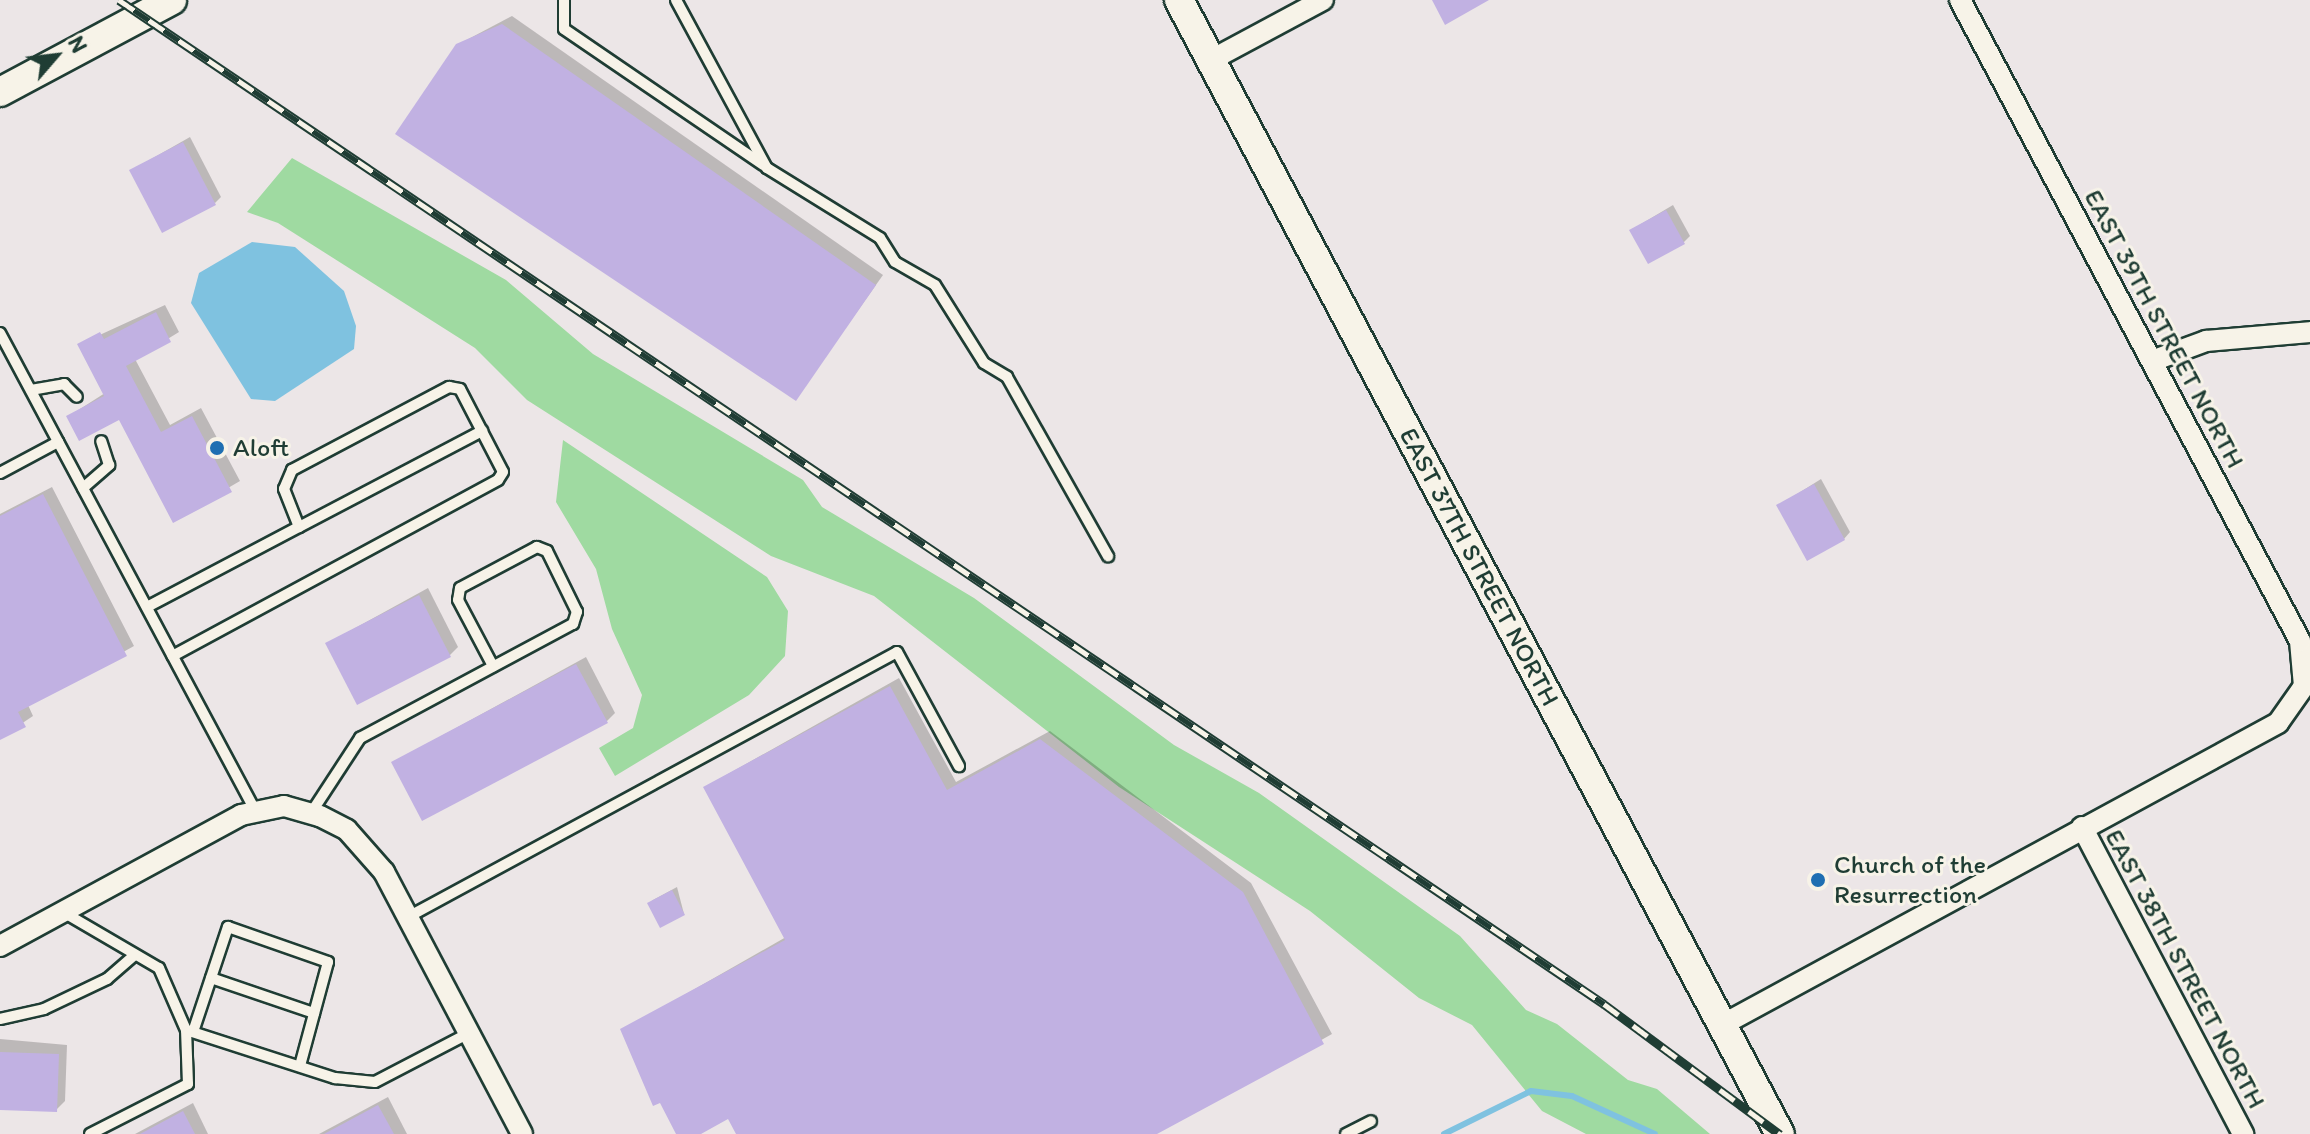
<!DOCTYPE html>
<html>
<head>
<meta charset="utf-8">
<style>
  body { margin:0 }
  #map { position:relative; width:2310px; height:1134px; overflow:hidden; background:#ece6e7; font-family:Itim,sans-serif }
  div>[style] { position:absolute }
  .green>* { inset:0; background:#9fdaa1 }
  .water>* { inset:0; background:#7fc2e0 }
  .shadow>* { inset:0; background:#0003 }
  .stream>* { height:6px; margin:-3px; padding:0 3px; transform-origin:3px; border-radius:3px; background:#7fc2e0 }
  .building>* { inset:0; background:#c1b1e2 }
  .roads { filter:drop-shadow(2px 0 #1f3d34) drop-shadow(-2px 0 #1f3d34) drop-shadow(0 2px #1f3d34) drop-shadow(0 -2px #1f3d34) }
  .lane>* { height:10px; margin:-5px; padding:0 5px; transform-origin:5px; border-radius:5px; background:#f7f3e8 }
  .street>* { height:20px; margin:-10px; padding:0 10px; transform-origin:10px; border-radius:10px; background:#f7f3e8 }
  .secondary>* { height:28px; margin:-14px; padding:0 14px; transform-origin:14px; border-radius:14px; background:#f7f3e8 }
  .rail>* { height:9px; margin-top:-4.5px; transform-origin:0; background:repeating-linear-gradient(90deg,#f7f3e8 0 18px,#1f3d34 0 36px); box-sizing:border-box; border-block:2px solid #1f3d34 }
  .dots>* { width:22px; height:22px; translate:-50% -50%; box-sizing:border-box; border:4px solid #f7f3e8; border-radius:50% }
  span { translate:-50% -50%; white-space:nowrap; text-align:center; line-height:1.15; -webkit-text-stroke:6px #f7f3e8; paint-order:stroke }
  .street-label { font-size:26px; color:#1f3d34 }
  .poi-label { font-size:26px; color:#1f3d34 }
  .left { translate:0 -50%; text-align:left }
  .north { position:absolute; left:16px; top:16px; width:80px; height:80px; -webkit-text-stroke:6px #f7f3e8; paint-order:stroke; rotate:62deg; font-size:22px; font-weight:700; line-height:32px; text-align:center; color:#1f3d34 }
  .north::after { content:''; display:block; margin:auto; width:28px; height:36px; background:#1f3d34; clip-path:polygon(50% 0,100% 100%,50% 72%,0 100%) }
</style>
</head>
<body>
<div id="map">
  <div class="green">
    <div style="clip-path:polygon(292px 158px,506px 280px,593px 354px,803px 480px,822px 507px,974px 598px,1174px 745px,1259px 793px,1460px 936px,1526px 1010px,1557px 1024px,1628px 1080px,1657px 1089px,1710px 1134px,1586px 1134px,1542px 1111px,1472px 1025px,1419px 998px,1310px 911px,1119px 787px,874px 596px,771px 556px,527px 400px,475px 348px,278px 223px,247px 212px)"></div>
    <div style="clip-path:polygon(563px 440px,767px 577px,788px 611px,785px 656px,749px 695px,615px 776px,599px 748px,633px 728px,642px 695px,612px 629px,596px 569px,556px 502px)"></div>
  </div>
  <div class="water">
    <div style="clip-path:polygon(252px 242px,295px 247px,344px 291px,356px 326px,354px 349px,275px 401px,251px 399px,191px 303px,199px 273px)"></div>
  </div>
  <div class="shadow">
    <div style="clip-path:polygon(512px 16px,883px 275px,796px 398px,457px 45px)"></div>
    <div style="clip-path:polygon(190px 137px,221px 197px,215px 203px,132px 170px)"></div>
    <div style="clip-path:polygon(1673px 205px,1690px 236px,1683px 243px,1631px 230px)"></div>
    <div style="clip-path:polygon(165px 305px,179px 332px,135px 359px,170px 425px,201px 408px,240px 481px,173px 520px,120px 418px,69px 416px,105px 393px,80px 344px)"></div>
    <div style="clip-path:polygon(1821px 479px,1850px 532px,1844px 539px,1778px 506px)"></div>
    <div style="clip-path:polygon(52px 487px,134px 646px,28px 705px,33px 716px,0 738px,0 514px)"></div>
    <div style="clip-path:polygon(428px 588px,458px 647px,449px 656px,328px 643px)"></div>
    <div style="clip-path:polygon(586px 657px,615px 713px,606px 722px,394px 762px)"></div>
    <div style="clip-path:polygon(899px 678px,956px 782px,1050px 731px,1251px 883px,1332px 1034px,1153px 1134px,739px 1134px,729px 1116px,697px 1134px,679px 1134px,623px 1030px,786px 937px,705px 787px)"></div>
    <div style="clip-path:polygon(677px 887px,684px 914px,649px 904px,653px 900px)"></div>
    <div style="clip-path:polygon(0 1039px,67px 1045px,65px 1101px,56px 1110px,0 1108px)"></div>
    <div style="clip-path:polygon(388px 1097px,407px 1134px,319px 1134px)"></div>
    <div style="clip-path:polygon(193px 1103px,208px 1134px,135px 1134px)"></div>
  </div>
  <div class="stream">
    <div style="left:1444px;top:1134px;width:97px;rotate:-26.3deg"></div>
    <div style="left:1531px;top:1091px;width:41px;rotate:7deg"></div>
    <div style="left:1572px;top:1096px;width:91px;rotate:24.6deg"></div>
  </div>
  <div class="building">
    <div style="clip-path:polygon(1432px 0,1489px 0,1445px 25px)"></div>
    <div style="clip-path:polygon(502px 24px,876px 285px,796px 401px,395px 134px,456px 44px)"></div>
    <div style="clip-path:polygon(183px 142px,216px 205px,162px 233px,129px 170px)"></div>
    <div style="clip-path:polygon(1666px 210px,1685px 244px,1648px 264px,1629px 230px)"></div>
    <div style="clip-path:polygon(156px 312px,171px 342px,126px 366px,161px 432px,192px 416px,232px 492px,173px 523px,119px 420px,79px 441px,66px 416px,104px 396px,77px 344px,100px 332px,104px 339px)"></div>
    <div style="clip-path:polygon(1814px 484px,1845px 540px,1807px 561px,1776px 505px)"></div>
    <div style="clip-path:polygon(43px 494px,127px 656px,18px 712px,26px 727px,0 740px,0 516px)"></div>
    <div style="clip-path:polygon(419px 595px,451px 657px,357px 705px,325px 643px)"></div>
    <div style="clip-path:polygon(576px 664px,608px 723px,422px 821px,391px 762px)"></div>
    <div style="clip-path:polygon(890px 686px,947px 790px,1040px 739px,1243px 892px,1324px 1044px,1157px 1134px,736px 1134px,728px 1119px,701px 1134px,676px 1134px,660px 1103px,653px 1106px,620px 1029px,785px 940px,703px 787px)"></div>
    <div style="clip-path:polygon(672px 890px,685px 915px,660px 928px,647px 903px)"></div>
    <div style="clip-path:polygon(0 1052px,59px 1054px,57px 1112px,0 1110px)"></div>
    <div style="clip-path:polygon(378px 1105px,394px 1134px,324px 1134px)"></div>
    <div style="clip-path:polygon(183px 1111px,195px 1134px,140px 1134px)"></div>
  </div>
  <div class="roads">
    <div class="lane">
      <div style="left:564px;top:0;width:29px;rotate:90deg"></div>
      <div style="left:564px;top:29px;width:241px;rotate:34.3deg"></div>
      <div style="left:676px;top:0;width:191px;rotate:61.6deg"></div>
      <div style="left:767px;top:168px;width:133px;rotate:31.8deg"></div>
      <div style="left:880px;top:238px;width:28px;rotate:58deg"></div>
      <div style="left:895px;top:262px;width:46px;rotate:29.9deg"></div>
      <div style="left:935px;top:285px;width:92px;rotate:57.9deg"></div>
      <div style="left:984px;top:363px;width:27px;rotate:31deg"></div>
      <div style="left:1007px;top:377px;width:206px;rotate:60.6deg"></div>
      <div style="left:0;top:333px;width:543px;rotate:61.88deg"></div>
      <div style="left:31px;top:390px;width:34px;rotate:-10deg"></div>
      <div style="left:64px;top:384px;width:18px;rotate:45deg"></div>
      <div style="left:0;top:473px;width:66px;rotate:-28.1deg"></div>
      <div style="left:83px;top:488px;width:35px;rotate:-41deg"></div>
      <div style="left:109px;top:465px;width:25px;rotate:-108deg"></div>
      <div style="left:299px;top:527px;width:207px;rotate:-27.7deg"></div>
      <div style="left:147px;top:607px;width:172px;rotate:-27.8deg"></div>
      <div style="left:299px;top:527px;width:41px;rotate:-111.5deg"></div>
      <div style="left:284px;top:489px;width:21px;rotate:-67deg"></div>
      <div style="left:292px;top:470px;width:178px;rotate:-27.9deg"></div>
      <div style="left:449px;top:387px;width:11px;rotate:10deg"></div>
      <div style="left:460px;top:389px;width:93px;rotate:62.6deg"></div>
      <div style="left:503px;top:472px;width:9px;rotate:122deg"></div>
      <div style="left:498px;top:480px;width:370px;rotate:151.6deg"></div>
      <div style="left:311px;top:813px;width:90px;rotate:-56.8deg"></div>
      <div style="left:360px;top:738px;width:242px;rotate:-28.2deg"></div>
      <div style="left:573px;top:624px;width:13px;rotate:-72deg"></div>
      <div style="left:577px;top:612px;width:68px;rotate:-116.2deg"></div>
      <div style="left:547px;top:551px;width:11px;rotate:-158deg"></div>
      <div style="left:537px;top:547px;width:87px;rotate:152deg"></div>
      <div style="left:460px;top:588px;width:12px;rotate:99deg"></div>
      <div style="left:458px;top:600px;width:75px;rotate:62.1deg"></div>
      <div style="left:63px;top:912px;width:111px;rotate:30.3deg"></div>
      <div style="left:159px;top:968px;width:68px;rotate:66.5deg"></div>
      <div style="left:186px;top:1030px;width:157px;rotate:17.9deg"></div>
      <div style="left:335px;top:1078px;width:40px;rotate:5.7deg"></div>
      <div style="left:375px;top:1082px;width:106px;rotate:-27.5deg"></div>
      <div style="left:408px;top:917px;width:556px;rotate:-28.45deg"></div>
      <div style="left:897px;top:652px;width:130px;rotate:61.5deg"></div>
      <div style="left:211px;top:978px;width:109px;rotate:18.8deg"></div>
      <div style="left:0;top:1019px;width:45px;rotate:-12.8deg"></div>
      <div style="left:44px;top:1009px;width:70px;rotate:-25.5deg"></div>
      <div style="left:107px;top:979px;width:37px;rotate:-41deg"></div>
      <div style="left:193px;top:1032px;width:111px;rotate:-71.6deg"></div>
      <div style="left:228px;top:927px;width:106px;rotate:19.3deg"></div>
      <div style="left:328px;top:962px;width:108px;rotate:105.1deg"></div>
      <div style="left:90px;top:1134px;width:110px;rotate:-27deg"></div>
      <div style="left:188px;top:1084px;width:54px;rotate:-92.1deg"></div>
      <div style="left:1346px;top:1134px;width:28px;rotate:-27deg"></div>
    </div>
    <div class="street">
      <div style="left:1211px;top:60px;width:127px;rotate:-28.2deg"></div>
      <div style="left:2152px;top:361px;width:58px;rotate:-20.3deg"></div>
      <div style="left:2206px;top:341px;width:104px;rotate:-4.9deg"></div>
      <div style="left:2082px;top:827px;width:347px;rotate:62.3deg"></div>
      <div style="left:0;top:946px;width:274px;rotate:-28.5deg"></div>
      <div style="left:241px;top:815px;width:44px;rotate:-11.8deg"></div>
      <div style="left:284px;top:806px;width:37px;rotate:16deg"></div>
      <div style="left:320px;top:816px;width:30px;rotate:27deg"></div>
      <div style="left:347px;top:830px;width:56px;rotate:48.6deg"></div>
      <div style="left:384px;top:872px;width:296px;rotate:62.2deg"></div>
      <div style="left:1722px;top:1025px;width:633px;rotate:-28.51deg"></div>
      <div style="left:2278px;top:723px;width:45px;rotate:-54.9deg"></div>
      <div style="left:2304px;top:686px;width:45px;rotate:-95.1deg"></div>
      <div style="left:2300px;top:641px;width:726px;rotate:-117.94deg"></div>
    </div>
    <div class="secondary">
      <div style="left:1179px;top:0;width:1283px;rotate:62.08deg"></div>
      <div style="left:0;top:92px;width:195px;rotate:-28.1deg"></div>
    </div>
  </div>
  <div class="rail">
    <div style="left:119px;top:0;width:1793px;rotate:34.06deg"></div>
    <div style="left:1604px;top:1004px;width:219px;rotate:36.5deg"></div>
  </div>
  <div class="dots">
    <div style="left:217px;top:448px;background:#1f6fb2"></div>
    <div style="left:1818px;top:880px;background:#1f6fb2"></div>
  </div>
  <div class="street-label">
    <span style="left:2164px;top:329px;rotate:62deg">EAST 39TH STREET NORTH</span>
    <span style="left:1479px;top:567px;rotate:62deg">EAST 37TH STREET NORTH</span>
    <span style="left:2185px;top:969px;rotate:62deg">EAST 38TH STREET NORTH</span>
  </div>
  <div class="poi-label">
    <span class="left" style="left:233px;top:448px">Aloft</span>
    <span class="left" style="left:1834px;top:880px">Church of the<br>Resurrection</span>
  </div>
  <div class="north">N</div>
</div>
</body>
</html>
